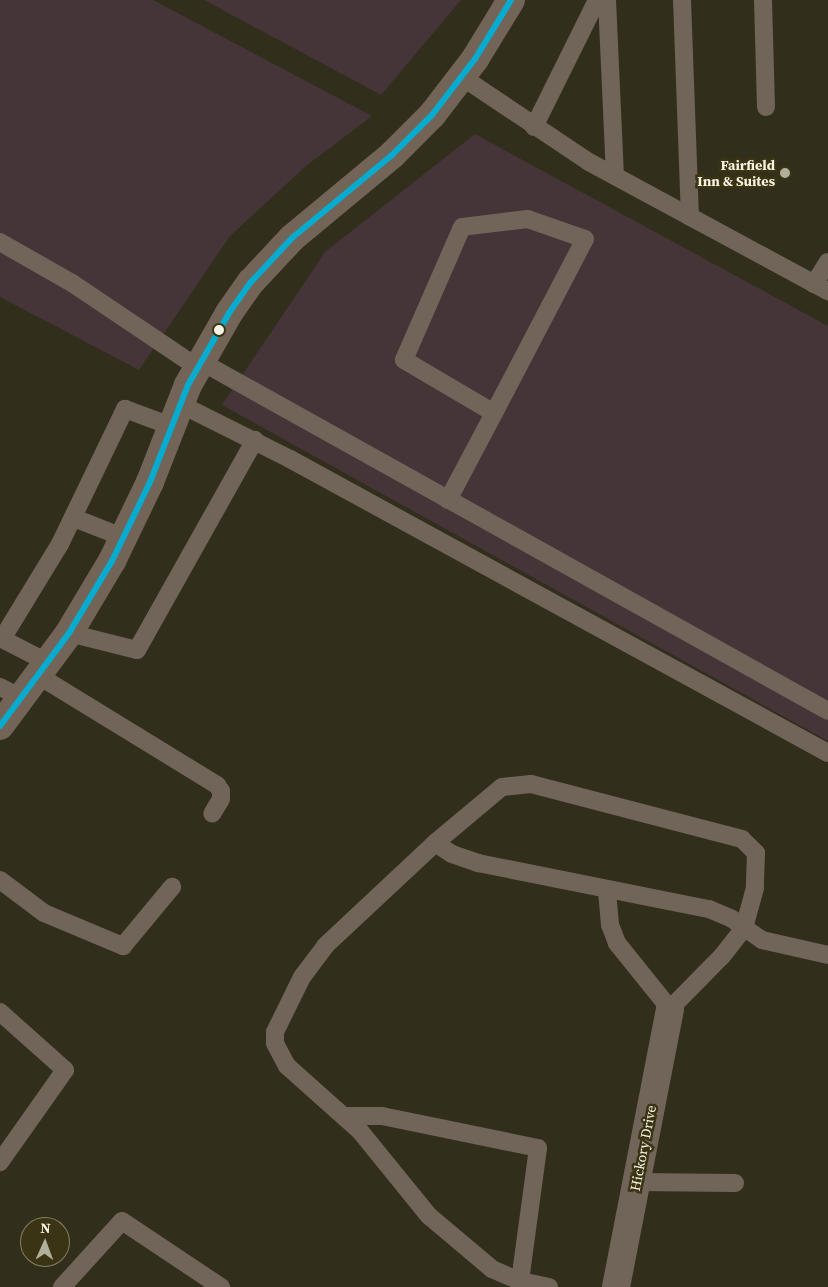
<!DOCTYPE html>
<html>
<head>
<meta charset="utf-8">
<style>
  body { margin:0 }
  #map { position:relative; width:828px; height:1287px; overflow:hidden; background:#322e1c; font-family:"Source Serif 4",serif }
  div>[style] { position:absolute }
  .industrial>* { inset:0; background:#453438 }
  .lane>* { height:18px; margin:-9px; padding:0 9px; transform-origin:9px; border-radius:9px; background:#716459 }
  .street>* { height:28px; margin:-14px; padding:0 14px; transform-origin:14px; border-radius:14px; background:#716459 }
  .secondary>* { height:28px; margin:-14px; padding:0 14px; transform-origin:14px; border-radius:14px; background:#736458 }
  .bus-1>* { height:6px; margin:-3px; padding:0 3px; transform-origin:3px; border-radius:3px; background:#06acd0 }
  .dots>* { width:14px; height:14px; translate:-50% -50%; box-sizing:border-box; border:2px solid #3a3414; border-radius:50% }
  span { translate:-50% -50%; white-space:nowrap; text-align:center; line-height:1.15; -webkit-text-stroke:5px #3a3414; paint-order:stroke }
  .poi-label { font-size:14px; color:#f6f3e1; font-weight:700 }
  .right { translate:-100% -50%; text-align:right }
  .street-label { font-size:14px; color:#f6f3e1 }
  .north { position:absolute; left:20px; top:1217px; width:50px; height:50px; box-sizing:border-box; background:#3a3414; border:1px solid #858066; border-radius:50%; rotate:2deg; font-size:14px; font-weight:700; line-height:20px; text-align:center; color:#f6f3e1 }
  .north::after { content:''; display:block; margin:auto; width:18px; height:22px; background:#b1ae9c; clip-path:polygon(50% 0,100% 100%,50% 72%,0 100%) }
</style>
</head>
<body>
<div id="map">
  <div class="industrial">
    <div style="clip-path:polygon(0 0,153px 0,372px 116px,306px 166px,230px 236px,139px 370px,0 297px)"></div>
    <div style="clip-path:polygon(204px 0,461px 0,381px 95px)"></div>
    <div style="clip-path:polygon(475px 134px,828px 326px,828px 741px,222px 405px,325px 252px)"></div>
  </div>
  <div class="lane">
    <div style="left:607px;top:0;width:176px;rotate:87.4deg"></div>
    <div style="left:682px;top:0;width:217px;rotate:87.9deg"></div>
    <div style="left:763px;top:0;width:107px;rotate:88.4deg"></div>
    <div style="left:462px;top:77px;width:153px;rotate:33.8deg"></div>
    <div style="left:589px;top:162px;width:272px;rotate:28.4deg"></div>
    <div style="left:534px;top:127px;width:142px;rotate:-63.6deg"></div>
    <div style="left:0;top:242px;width:83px;rotate:29.7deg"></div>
    <div style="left:72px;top:283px;width:151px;rotate:33.9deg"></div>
    <div style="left:814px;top:284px;width:26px;rotate:-58deg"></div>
    <div style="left:200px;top:361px;width:719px;rotate:29.13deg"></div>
    <div style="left:180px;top:404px;width:123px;rotate:26.6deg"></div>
    <div style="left:290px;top:459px;width:613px;rotate:28.66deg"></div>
    <div style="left:448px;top:500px;width:98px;rotate:-62.1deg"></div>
    <div style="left:494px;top:413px;width:196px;rotate:-62.4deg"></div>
    <div style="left:585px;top:239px;width:60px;rotate:-160.7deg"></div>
    <div style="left:528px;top:219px;width:66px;rotate:173.1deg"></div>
    <div style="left:462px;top:227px;width:145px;rotate:113.6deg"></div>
    <div style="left:404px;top:360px;width:104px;rotate:30.5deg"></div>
    <div style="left:74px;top:518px;width:55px;rotate:21.4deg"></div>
    <div style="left:69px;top:633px;width:70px;rotate:14deg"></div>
    <div style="left:137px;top:650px;width:241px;rotate:-60.7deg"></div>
    <div style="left:0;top:638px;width:55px;rotate:27deg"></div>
    <div style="left:2px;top:639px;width:111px;rotate:-58.6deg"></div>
    <div style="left:60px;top:544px;width:150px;rotate:-64.3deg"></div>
    <div style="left:125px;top:409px;width:49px;rotate:20.3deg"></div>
    <div style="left:39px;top:676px;width:209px;rotate:31.5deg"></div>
    <div style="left:217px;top:785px;width:7px;rotate:56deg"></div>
    <div style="left:221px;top:791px;width:8px;rotate:90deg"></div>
    <div style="left:221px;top:799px;width:17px;rotate:121deg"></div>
    <div style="left:0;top:687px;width:25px;rotate:27deg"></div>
    <div style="left:435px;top:843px;width:20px;rotate:33deg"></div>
    <div style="left:452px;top:854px;width:28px;rotate:19deg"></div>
    <div style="left:478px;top:863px;width:236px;rotate:11.3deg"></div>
    <div style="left:709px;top:909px;width:25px;rotate:23deg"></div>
    <div style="left:732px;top:919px;width:37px;rotate:35deg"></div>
    <div style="left:762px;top:940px;width:68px;rotate:12.8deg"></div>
    <div style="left:0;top:880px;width:55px;rotate:36.9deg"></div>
    <div style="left:44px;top:913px;width:86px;rotate:22.7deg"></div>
    <div style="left:123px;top:946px;width:77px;rotate:-50.3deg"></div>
    <div style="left:0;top:1012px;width:87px;rotate:41.7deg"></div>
    <div style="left:65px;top:1070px;width:113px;rotate:125.2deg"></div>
    <div style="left:347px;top:1116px;width:35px"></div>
    <div style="left:382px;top:1116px;width:159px;rotate:11.6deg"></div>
    <div style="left:538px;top:1148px;width:134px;rotate:97.7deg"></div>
    <div style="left:636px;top:1182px;width:99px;rotate:0.6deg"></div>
    <div style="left:62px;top:1287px;width:89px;rotate:-47.7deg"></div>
    <div style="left:122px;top:1221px;width:119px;rotate:33.7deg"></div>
    <div style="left:549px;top:1287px;width:30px;rotate:-168deg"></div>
    <div style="left:520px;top:1281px;width:30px;rotate:-157deg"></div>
    <div style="left:492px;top:1269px;width:82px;rotate:-139.9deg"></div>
    <div style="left:429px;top:1216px;width:109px;rotate:-129.1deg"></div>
    <div style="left:360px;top:1131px;width:98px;rotate:-138.3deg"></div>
    <div style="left:287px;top:1066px;width:26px;rotate:-118deg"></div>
    <div style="left:275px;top:1043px;width:11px;rotate:-90deg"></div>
    <div style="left:275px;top:1032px;width:61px;rotate:-63.9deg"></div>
    <div style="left:302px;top:977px;width:39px;rotate:-53deg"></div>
    <div style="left:325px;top:946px;width:151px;rotate:-43.1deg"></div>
    <div style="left:435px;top:843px;width:87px;rotate:-39.9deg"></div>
    <div style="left:502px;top:787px;width:29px;rotate:-6deg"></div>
    <div style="left:531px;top:784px;width:218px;rotate:14.6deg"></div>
    <div style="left:742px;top:839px;width:20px;rotate:45deg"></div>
    <div style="left:756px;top:853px;width:35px;rotate:92deg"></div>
    <div style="left:755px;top:888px;width:41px;rotate:105.4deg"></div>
    <div style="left:744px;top:928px;width:36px;rotate:128deg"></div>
    <div style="left:722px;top:956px;width:74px;rotate:134.5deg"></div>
    <div style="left:670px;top:1009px;width:85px;rotate:-128.8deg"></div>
    <div style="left:617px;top:943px;width:19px;rotate:-111deg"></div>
    <div style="left:610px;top:925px;width:35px;rotate:-95deg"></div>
  </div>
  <div class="street">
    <div style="left:616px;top:1287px;width:283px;rotate:-79deg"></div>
  </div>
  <div class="secondary">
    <div style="left:0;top:726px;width:116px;rotate:-53.4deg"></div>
    <div style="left:69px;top:633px;width:84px;rotate:-59.2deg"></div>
    <div style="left:112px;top:561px;width:88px;rotate:-64.3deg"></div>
    <div style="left:150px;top:482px;width:104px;rotate:-68.6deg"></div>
    <div style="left:188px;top:385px;width:83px;rotate:-60.3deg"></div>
    <div style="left:229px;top:313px;width:38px;rotate:-55deg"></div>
    <div style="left:251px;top:282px;width:60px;rotate:-47deg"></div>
    <div style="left:292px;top:238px;width:130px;rotate:-39.7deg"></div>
    <div style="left:392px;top:155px;width:57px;rotate:-45deg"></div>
    <div style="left:432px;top:115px;width:71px;rotate:-52.5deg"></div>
    <div style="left:475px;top:59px;width:69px;rotate:-58.6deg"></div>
  </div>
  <div class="bus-1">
    <div style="left:0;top:726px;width:116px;rotate:-53.4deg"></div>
    <div style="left:69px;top:633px;width:84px;rotate:-59.2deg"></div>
    <div style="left:112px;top:561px;width:88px;rotate:-64.3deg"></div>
    <div style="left:150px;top:482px;width:104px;rotate:-68.6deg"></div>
    <div style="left:188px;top:385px;width:83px;rotate:-60.3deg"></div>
    <div style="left:229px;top:313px;width:38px;rotate:-55deg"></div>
    <div style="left:251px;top:282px;width:60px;rotate:-47deg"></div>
    <div style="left:292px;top:238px;width:130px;rotate:-39.7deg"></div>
    <div style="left:392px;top:155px;width:57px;rotate:-45deg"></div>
    <div style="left:432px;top:115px;width:71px;rotate:-52.5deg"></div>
    <div style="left:475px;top:59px;width:69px;rotate:-58.6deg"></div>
  </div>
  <div class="dots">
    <div style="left:785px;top:173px;background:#b1ae9c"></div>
    <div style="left:219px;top:330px;background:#f6f3e1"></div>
  </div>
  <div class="poi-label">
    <span class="right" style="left:775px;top:173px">Fairfield<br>Inn &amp; Suites</span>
  </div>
  <div class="street-label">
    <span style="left:643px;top:1148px;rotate:-79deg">Hickory Drive</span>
  </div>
  <div class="north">N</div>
</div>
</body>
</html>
